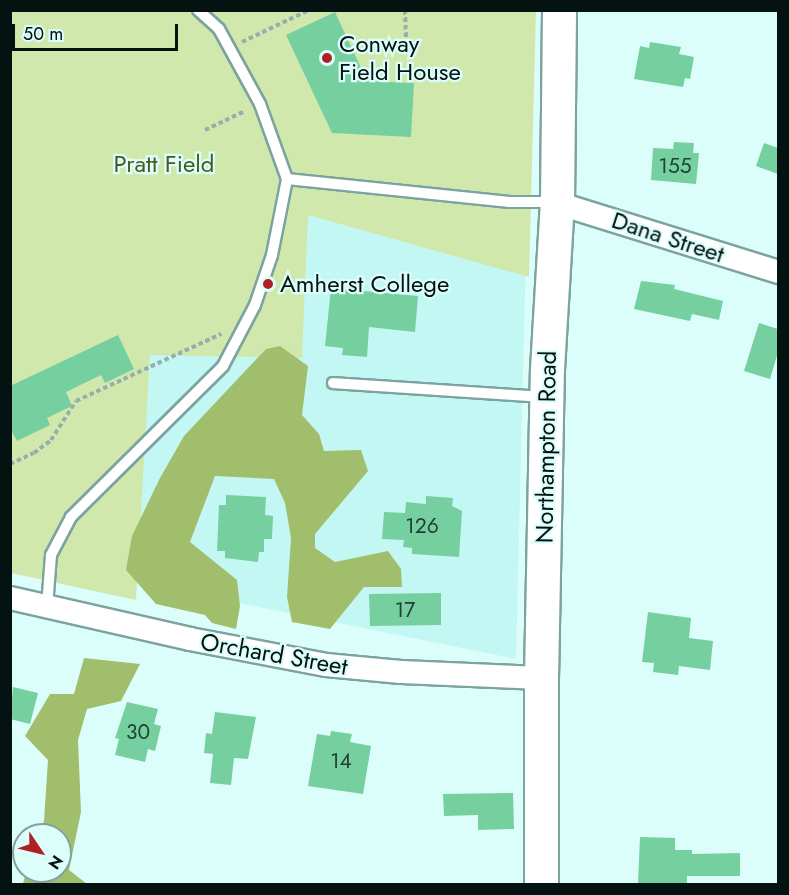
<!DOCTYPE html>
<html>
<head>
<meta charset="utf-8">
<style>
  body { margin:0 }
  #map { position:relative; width:789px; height:895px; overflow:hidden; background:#dcfefb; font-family:Jost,sans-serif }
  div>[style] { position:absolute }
  .built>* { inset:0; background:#c3f7f4 }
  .green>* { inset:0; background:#d1e8ac }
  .forest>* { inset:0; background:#a1be6d }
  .building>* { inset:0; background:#76cf9e }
  .path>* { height:4px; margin-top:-2px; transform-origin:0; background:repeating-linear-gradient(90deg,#94afad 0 4.5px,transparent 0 7.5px) }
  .roads { filter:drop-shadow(2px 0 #7ba3a0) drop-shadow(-2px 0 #7ba3a0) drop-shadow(0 2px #7ba3a0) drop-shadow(0 -2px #7ba3a0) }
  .service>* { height:10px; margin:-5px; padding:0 5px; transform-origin:5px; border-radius:5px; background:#fff }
  .minor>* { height:22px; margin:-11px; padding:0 11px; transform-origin:11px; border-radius:11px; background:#fff }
  .trunk>* { height:33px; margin:-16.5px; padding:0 16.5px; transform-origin:16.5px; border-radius:16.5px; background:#fff }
  .dots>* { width:16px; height:16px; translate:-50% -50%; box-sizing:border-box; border:3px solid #dcfefb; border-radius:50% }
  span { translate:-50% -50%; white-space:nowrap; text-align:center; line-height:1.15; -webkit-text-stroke:4.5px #dcfefb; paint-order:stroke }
  .number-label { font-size:21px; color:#204134 }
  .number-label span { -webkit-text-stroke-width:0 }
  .poi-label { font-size:24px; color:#041211 }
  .left { translate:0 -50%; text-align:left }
  .park-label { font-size:24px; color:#475a21 }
  .street-label { font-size:24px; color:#041211 }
  .frame { position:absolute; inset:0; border:12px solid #041211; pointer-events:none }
  .north { position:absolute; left:12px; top:823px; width:60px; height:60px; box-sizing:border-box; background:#dcfefb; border:2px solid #86a09d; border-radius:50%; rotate:125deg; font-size:16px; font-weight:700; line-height:24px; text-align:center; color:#041211 }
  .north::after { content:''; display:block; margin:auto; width:21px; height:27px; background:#b01f22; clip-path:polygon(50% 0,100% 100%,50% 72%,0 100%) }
  .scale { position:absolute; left:12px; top:24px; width:166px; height:27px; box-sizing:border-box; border:3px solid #041211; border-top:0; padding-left:8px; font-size:18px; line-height:21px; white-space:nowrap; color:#041211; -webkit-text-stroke:4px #dcfefb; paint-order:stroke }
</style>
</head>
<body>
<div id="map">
  <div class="built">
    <div style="clip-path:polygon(10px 11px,532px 11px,516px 659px,11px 557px)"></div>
  </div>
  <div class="green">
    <div style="clip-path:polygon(11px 11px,536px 11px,529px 277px,308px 215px,302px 358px,150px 355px,136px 600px,11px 573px)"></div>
  </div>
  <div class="forest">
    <div style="clip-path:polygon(280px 346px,308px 366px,302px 415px,319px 434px,324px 451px,361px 450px,368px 471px,315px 534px,315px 548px,335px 562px,388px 551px,401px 569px,402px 587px,364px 587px,330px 629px,292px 622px,287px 597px,291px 538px,285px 503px,274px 479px,215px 476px,190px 542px,237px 580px,240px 606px,236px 629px,212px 623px,205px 615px,156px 604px,126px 570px,132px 536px,160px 478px,184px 436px,266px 349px)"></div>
    <div style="clip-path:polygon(84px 658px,140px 664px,121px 701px,87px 709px,78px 740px,81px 812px,69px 870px,87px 884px,23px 884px,26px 871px,60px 871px,60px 835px,39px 835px,44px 821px,48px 760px,25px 736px,50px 694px,74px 694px)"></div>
  </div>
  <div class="building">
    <div style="clip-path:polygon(335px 12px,367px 81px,414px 83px,411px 137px,332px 133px,286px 35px)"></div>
    <div style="clip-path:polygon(650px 42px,681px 47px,679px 54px,694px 57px,690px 79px,685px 78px,683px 87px,634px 79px,640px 46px,649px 48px)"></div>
    <div style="clip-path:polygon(674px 142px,694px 143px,693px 153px,699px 153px,696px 184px,651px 180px,653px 148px,673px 149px)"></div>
    <div style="clip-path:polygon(764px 143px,778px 148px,778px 174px,756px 166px)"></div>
    <div style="clip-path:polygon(641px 281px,675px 285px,674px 289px,723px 301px,719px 320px,692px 314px,690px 321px,634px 309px)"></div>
    <div style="clip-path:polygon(331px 288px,418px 296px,415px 332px,369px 327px,367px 357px,342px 355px,343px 348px,325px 346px)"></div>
    <div style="clip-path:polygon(759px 323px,778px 329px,778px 352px,770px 379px,744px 371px)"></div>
    <div style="clip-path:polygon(118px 335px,134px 369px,105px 383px,101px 375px,66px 392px,72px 406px,47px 418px,50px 425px,17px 441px,10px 428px,10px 386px)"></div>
    <div style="clip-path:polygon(226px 495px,266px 497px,265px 515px,273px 516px,272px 539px,264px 539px,264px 552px,259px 552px,258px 562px,225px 558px,225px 551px,217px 551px,219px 505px,226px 505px)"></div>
    <div style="clip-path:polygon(426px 496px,453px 498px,452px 506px,462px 511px,459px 557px,412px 554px,412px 548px,403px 547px,404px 540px,382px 539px,384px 512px,405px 513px,406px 502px,426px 504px)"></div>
    <div style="clip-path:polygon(441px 593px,441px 625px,370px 626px,369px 594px)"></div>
    <div style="clip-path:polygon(648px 612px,691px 618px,689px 638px,713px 641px,710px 670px,679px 666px,678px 675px,653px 672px,654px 663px,642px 662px)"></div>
    <div style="clip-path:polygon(13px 687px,38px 693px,30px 724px,10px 719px)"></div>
    <div style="clip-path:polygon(127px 702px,158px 709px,154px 724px,161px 726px,155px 751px,148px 749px,145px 762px,115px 755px,119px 739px,115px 738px)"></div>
    <div style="clip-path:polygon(215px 712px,256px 717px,248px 759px,234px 758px,231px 785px,210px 783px,213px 754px,204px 753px,206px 733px,212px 734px)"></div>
    <div style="clip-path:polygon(331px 731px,352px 734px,350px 742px,371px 746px,363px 794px,308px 786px,317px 734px,330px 736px)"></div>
    <div style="clip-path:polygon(513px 793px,514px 829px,478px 830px,478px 815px,444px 816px,443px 794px)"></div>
    <div style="clip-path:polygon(640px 837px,675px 838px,675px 850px,692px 850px,692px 854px,740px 853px,740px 876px,687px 876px,687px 883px,638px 883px)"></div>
  </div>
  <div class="path">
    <div style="left:405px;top:10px;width:30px;rotate:88deg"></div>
    <div style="left:242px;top:42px;width:74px;rotate:-25.5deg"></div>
    <div style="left:205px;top:130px;width:44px;rotate:-25.4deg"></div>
    <div style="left:10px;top:464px;width:26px;rotate:-25deg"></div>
    <div style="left:34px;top:453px;width:21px;rotate:-37deg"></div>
    <div style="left:51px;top:440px;width:46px;rotate:-57.3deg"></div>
    <div style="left:76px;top:401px;width:160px;rotate:-24.8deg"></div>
  </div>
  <div class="roads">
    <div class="service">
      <div style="left:198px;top:10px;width:28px;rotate:42deg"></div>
      <div style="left:219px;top:29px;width:85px;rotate:61.3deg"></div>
      <div style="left:260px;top:104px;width:80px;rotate:70.2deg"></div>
      <div style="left:287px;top:179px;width:224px;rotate:5.9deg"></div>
      <div style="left:510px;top:202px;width:43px"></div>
      <div style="left:333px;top:383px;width:210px;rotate:3.8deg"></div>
      <div style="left:47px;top:607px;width:52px;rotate:-85.6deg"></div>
      <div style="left:51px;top:555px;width:43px;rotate:-62.2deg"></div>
      <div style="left:71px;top:517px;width:214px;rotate:-44.8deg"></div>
      <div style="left:223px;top:366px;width:69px;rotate:-62.3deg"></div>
      <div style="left:255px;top:305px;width:53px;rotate:-71.2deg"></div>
      <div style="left:272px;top:255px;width:77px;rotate:-78.8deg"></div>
    </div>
    <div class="minor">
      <div style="left:557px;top:203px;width:232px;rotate:17.3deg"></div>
      <div style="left:10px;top:598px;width:185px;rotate:12.8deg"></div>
      <div style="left:190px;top:639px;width:138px;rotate:10.8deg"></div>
      <div style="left:326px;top:665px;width:75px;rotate:5.3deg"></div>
      <div style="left:401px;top:672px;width:140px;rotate:2.5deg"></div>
    </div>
    <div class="trunk">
      <div style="left:541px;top:884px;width:206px;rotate:-90deg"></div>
      <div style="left:541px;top:678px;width:309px;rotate:-88.9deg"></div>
      <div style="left:547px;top:369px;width:166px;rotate:-86.6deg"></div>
      <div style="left:557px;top:203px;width:193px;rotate:-89.4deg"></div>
    </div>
  </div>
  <div class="dots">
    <div style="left:327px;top:58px;background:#b01f22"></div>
    <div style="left:268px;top:284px;background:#b01f22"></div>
  </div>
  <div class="number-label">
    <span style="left:675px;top:166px">155</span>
    <span style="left:422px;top:526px">126</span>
    <span style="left:405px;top:610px">17</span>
    <span style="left:138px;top:732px">30</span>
    <span style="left:341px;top:761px">14</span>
  </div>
  <div class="poi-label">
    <span class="left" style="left:339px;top:58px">Conway<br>Field House</span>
    <span class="left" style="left:280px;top:284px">Amherst College</span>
  </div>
  <div class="park-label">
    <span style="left:164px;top:164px">Pratt Field</span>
  </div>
  <div class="street-label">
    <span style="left:668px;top:237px;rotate:18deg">Dana Street</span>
    <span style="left:546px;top:447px;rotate:-89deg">Northampton Road</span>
    <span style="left:274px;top:654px;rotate:10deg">Orchard Street</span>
  </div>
  <div class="frame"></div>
  <div class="north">N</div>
  <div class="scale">50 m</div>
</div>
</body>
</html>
